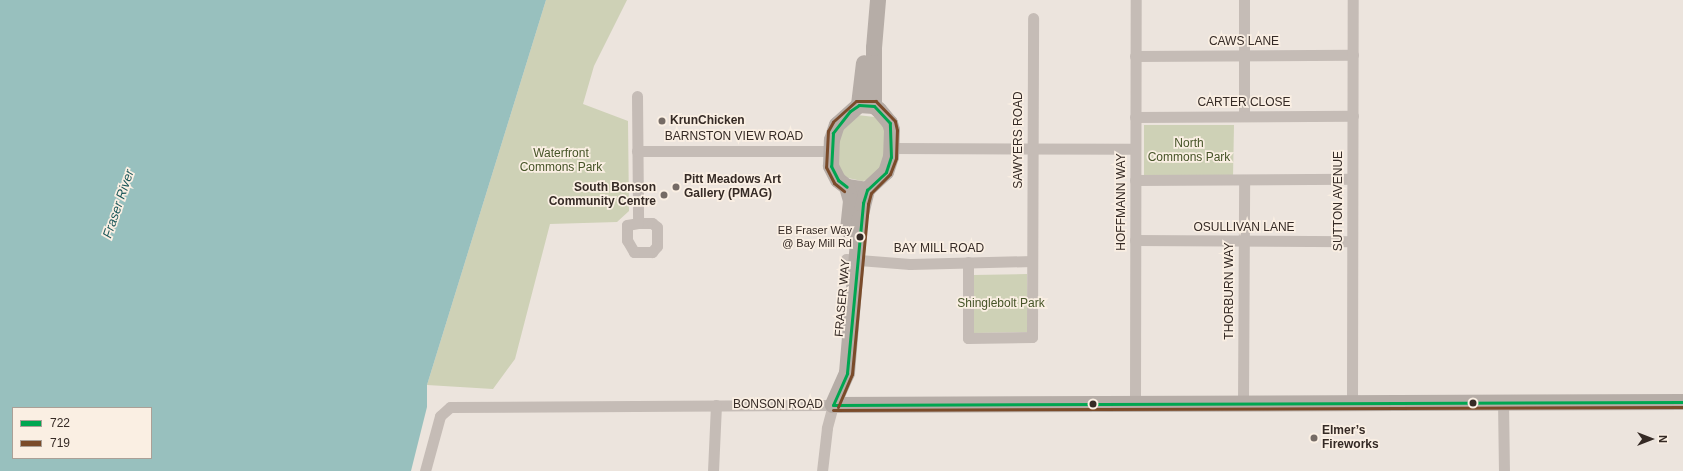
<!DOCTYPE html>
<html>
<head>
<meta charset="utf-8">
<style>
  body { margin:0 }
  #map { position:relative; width:1683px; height:471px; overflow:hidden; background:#ece4dd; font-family:Arial,sans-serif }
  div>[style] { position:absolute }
  .green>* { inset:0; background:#ced1b6 }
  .water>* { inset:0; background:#98c0be }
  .street>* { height:11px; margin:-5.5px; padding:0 5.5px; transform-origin:5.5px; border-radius:5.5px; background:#c5bcb6 }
  .secondary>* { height:16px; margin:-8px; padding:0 8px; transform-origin:8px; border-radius:8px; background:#b6ada7 }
  .bus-1>* { height:3px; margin:-1.5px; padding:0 1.5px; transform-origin:1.5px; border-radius:1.5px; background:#00a651 }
  .bus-2>* { height:3px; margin:-1.5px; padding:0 1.5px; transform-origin:1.5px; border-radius:1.5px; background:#7a4b2a }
  .dots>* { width:11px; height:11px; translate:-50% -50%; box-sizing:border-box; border:2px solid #faefe3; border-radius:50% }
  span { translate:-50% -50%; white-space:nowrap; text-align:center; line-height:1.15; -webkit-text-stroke:3.5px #faefe3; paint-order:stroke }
  .bus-label { font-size:11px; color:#352a25 }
  .right { translate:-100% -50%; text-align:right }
  .street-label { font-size:12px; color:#352a25 }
  .poi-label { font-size:12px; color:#352a25; font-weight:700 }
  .left { translate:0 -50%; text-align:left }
  .park-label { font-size:12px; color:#465428 }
  .water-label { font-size:13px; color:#195658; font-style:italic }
  .legend { position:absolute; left:12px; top:407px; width:140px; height:52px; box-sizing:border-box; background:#faefe3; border:1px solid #aba097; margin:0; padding:5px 7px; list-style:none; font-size:12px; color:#352a25 }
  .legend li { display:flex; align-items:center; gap:8px; height:20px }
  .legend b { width:20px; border:1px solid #aba097 }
  .north { position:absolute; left:1631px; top:419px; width:40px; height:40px; -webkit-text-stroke:3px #faefe3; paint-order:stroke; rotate:90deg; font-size:11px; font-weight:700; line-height:16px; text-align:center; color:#352a25 }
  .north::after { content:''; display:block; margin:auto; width:14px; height:18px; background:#352a25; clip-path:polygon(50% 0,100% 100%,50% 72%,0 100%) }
</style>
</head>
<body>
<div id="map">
  <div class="green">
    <div style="clip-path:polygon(546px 0,627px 0,594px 66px,583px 104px,628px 121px,629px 211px,617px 222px,550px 224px,515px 359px,493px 389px,427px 385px)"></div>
    <div style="clip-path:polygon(857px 115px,875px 117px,886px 129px,883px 166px,869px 180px,862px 181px,843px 177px,836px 162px,839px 132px)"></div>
    <div style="clip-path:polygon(1144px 125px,1234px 125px,1233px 177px,1144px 177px)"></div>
    <div style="clip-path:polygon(1027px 274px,1028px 332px,974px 333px,973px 275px)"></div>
  </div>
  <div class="water">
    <div style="clip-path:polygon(evenodd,0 0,546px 0,427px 385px,427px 407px,411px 471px,0 471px,0 0,13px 408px,151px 408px,151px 458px,13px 458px,13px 408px)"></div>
  </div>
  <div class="street">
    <div style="left:1135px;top:56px;width:218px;rotate:-0.3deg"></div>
    <div style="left:637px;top:96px;width:127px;rotate:89.5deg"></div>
    <div style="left:1244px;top:116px;width:116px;rotate:-90deg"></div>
    <div style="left:1135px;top:117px;width:218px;rotate:-0.3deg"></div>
    <div style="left:892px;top:148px;width:243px;rotate:0.2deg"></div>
    <div style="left:637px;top:151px;width:194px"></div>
    <div style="left:1135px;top:180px;width:217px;rotate:-0.3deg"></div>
    <div style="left:638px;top:223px;width:14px"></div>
    <div style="left:652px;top:223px;width:6px;rotate:39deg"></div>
    <div style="left:657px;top:227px;width:19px;rotate:90deg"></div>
    <div style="left:657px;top:246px;width:8px;rotate:130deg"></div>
    <div style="left:652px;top:252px;width:18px;rotate:180deg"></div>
    <div style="left:634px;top:252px;width:14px;rotate:-120deg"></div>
    <div style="left:627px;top:240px;width:15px;rotate:-90deg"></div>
    <div style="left:627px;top:225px;width:11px;rotate:-10deg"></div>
    <div style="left:1135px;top:240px;width:217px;rotate:0.3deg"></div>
    <div style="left:846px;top:259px;width:64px;rotate:4.5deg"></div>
    <div style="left:910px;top:264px;width:122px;rotate:-1.4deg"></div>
    <div style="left:968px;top:262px;width:76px;rotate:90deg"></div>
    <div style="left:968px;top:338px;width:64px;rotate:-0.9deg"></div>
    <div style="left:1032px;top:337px;width:319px;rotate:-89.8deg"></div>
    <div style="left:1503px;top:401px;width:70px;rotate:89.2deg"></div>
    <div style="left:1352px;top:402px;width:402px;rotate:-89.9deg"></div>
    <div style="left:1135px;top:403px;width:403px;rotate:-89.9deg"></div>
    <div style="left:1243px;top:403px;width:223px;rotate:-89.7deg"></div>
    <div style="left:425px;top:471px;width:57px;rotate:-74.7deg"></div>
    <div style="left:440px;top:416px;width:13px;rotate:-42deg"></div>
    <div style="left:450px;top:407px;width:383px;rotate:-0.3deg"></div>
    <div style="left:833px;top:405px;width:24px;rotate:105deg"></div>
    <div style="left:827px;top:428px;width:43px;rotate:96.6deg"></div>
    <div style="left:713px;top:471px;width:66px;rotate:-87.4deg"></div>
  </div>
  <div class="secondary">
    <div style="left:859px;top:105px;width:15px;rotate:4deg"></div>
    <div style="left:874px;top:106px;width:6px;rotate:39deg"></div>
    <div style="left:879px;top:110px;width:17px;rotate:50deg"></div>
    <div style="left:890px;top:123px;width:7px;rotate:74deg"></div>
    <div style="left:892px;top:130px;width:27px;rotate:92deg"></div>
    <div style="left:891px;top:157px;width:16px;rotate:108deg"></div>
    <div style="left:886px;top:172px;width:26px;rotate:137deg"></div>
    <div style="left:867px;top:190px;width:20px;rotate:-171deg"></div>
    <div style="left:847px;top:187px;width:11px;rotate:-142deg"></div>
    <div style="left:838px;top:180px;width:16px;rotate:-117deg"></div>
    <div style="left:831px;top:166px;width:26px;rotate:-88deg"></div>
    <div style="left:832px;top:140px;width:16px;rotate:-72deg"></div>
    <div style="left:837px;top:125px;width:30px;rotate:-42deg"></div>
    <div style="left:859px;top:105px;width:42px;rotate:-83.2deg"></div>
    <div style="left:874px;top:106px;width:58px;rotate:-90deg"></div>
    <div style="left:874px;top:48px;width:48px;rotate:-85.2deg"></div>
    <div style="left:847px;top:187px;width:15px;rotate:74deg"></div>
    <div style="left:851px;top:201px;width:29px;rotate:96deg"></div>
    <div style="left:867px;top:190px;width:29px;rotate:104deg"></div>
    <div style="left:860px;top:218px;width:156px;rotate:94.8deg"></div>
    <div style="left:847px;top:373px;width:35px;rotate:114deg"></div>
    <div style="left:833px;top:405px;width:850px;rotate:-0.2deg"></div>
  </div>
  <div class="bus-1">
    <div style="left:833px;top:405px;width:850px;rotate:-0.2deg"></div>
    <div style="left:833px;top:405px;width:35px;rotate:-66deg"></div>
    <div style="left:847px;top:373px;width:171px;rotate:-84.6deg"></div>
    <div style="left:863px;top:203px;width:14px;rotate:-73deg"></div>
    <div style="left:867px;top:190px;width:26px;rotate:-43deg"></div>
    <div style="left:886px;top:172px;width:16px;rotate:-72deg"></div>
    <div style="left:891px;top:157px;width:34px;rotate:-92deg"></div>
    <div style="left:890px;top:123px;width:23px;rotate:-133deg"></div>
    <div style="left:874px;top:106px;width:15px;rotate:-176deg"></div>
    <div style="left:859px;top:105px;width:11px;rotate:146deg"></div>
    <div style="left:850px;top:111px;width:28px;rotate:128deg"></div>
    <div style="left:833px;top:133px;width:33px;rotate:93deg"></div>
    <div style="left:831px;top:166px;width:16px;rotate:63deg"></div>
    <div style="left:838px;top:180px;width:11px;rotate:38deg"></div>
  </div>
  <div class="bus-2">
    <div style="left:838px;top:407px;width:36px;rotate:-67deg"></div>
    <div style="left:852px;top:374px;width:171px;rotate:-84.6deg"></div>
    <div style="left:868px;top:204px;width:11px;rotate:-75deg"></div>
    <div style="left:871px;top:193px;width:27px;rotate:-45deg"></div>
    <div style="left:890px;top:174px;width:17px;rotate:-69deg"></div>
    <div style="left:896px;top:158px;width:28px;rotate:-88deg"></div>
    <div style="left:897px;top:130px;width:9px;rotate:-103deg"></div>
    <div style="left:895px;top:121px;width:28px;rotate:-134deg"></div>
    <div style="left:876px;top:101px;width:20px;rotate:180deg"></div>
    <div style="left:856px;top:101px;width:31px;rotate:138deg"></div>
    <div style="left:833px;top:122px;width:10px;rotate:119deg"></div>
    <div style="left:828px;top:131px;width:36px;rotate:93deg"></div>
    <div style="left:826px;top:167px;width:18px;rotate:63deg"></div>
    <div style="left:834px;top:183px;width:13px;rotate:39deg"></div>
    <div style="left:833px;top:410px;width:850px;rotate:-0.2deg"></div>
  </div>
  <div class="dots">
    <div style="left:662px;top:121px;background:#756b65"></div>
    <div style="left:676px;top:187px;background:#756b65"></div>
    <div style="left:664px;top:195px;background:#756b65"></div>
    <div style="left:860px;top:237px;background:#352a25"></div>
    <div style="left:1473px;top:403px;background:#352a25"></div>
    <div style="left:1093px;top:404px;background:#352a25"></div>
    <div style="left:1314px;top:438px;background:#756b65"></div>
  </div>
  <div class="bus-label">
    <span class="right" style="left:852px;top:237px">EB Fraser Way<br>@ Bay Mill Rd</span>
  </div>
  <div class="street-label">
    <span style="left:1244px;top:42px">CAWS LANE</span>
    <span style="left:1244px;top:103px">CARTER CLOSE</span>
    <span style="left:734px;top:137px">BARNSTON VIEW ROAD</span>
    <span style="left:1019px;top:140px;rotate:-90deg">SAWYERS ROAD</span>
    <span style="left:1339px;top:201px;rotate:-90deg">SUTTON AVENUE</span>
    <span style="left:1122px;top:202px;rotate:-90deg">HOFFMANN WAY</span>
    <span style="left:1244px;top:228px">OSULLIVAN LANE</span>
    <span style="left:939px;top:249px">BAY MILL ROAD</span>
    <span style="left:1230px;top:291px;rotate:-90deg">THORBURN WAY</span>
    <span style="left:843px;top:298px;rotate:-85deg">FRASER WAY</span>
    <span style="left:778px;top:405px">BONSON ROAD</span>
  </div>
  <div class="poi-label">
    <span class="left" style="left:670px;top:121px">KrunChicken</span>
    <span class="left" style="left:684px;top:187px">Pitt Meadows Art<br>Gallery (PMAG)</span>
    <span class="right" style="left:656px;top:195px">South Bonson<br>Community Centre</span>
    <span class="left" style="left:1322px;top:438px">Elmer’s<br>Fireworks</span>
  </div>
  <div class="park-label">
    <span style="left:1189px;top:151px">North<br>Commons Park</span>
    <span style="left:561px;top:161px">Waterfront<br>Commons Park</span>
    <span style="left:1001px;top:304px">Shinglebolt Park</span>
  </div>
  <div class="water-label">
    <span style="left:119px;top:204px;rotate:-71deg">Fraser River</span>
  </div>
  <ul class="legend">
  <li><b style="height:5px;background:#00a651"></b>722</li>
  <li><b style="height:5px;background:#7a4b2a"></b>719</li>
  </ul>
  <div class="north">N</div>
</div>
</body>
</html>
